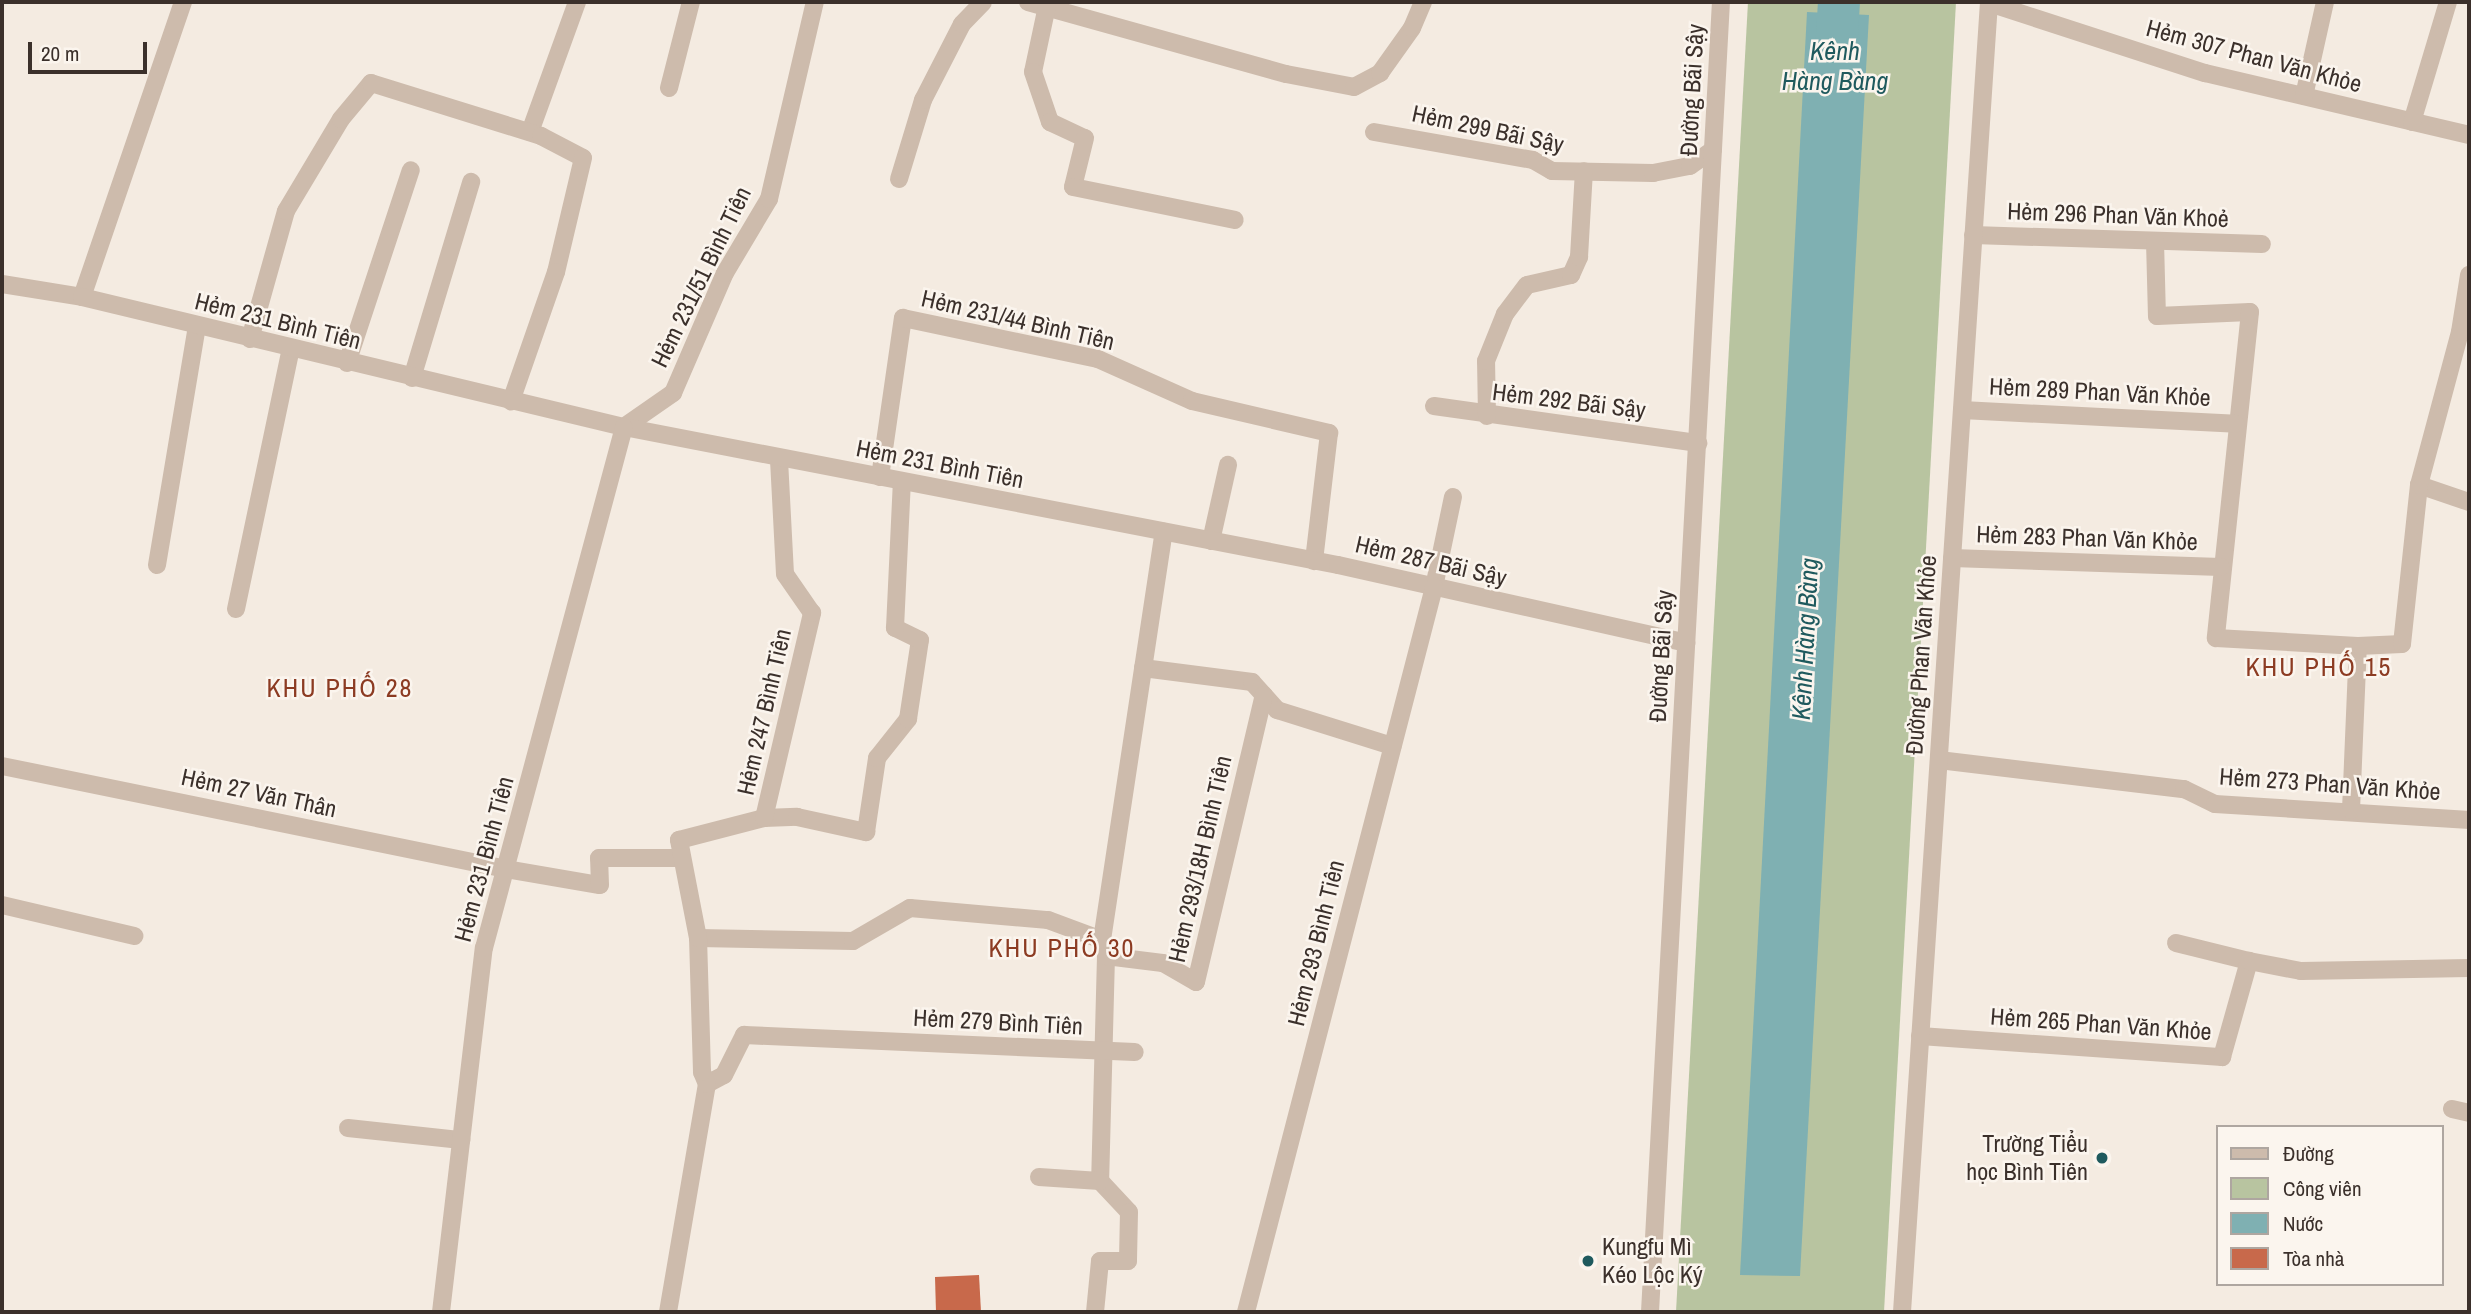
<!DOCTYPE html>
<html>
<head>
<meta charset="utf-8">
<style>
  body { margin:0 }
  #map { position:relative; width:2471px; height:1314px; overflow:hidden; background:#f4ebe1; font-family:"Archivo Narrow",sans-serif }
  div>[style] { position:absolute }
  .green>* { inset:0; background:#b8c4a0 }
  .water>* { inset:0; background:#7fb0b2 }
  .canal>* { height:42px; margin:-21px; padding:0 21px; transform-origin:21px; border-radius:21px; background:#7fb0b2 }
  .building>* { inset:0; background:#c8694b }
  .service>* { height:18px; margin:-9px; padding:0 9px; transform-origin:9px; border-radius:9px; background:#cdbbac }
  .minor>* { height:18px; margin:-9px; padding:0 9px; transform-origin:9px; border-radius:9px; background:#cdbbac }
  .tertiary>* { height:18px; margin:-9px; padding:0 9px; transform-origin:9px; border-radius:9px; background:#cdbbac }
  .dots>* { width:19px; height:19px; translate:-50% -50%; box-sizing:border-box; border:4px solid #fbf5ee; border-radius:50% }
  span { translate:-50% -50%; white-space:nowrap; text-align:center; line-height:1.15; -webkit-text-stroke:5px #fbf5ee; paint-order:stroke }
  .street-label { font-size:24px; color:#3b302b }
  .poi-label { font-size:24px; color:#3b302b }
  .right { translate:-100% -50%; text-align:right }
  .left { translate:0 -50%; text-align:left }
  .water-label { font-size:26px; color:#1f5a5e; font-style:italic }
  .neighbourhood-label { font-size:26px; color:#8c3b22; letter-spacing:2px }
  .frame { position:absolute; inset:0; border:4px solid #3b302b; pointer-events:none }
  .legend { position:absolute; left:2216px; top:1125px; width:228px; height:161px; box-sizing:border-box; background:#fbf5ee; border:2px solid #aea6a0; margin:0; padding:9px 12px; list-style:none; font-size:21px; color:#3b302b }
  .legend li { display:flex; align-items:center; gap:14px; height:35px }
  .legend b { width:35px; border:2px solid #aea6a0 }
  .scale { position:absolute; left:28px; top:42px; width:119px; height:32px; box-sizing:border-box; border:4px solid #3b302b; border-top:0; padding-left:9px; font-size:21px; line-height:24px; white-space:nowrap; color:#3b302b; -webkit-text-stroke:5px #fbf5ee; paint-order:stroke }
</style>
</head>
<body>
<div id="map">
  <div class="green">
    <div style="clip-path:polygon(1748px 2px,1956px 2px,1884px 1312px,1676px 1312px)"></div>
  </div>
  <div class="water">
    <div style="clip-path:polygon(1807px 12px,1869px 15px,1800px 1276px,1740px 1275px)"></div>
  </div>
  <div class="canal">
    <div style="left:1835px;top:69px;width:67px;rotate:-86.6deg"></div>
  </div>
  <div class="building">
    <div style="clip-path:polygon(979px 1275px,981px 1312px,936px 1312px,935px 1277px)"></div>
  </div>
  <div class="service">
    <div style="left:1028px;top:2px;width:268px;rotate:15.6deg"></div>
    <div style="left:1286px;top:74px;width:69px;rotate:10.8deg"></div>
    <div style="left:1354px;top:87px;width:30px;rotate:-28deg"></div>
    <div style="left:1380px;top:73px;width:55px;rotate:-54.6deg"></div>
    <div style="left:1412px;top:28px;width:28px;rotate:-67deg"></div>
    <div style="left:1989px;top:3px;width:227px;rotate:18deg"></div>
    <div style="left:2205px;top:73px;width:271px;rotate:13.2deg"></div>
    <div style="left:1047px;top:6px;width:67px;rotate:102deg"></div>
    <div style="left:1033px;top:72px;width:53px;rotate:71.2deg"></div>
    <div style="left:1050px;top:122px;width:38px;rotate:25deg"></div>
    <div style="left:1085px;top:138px;width:50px;rotate:103.8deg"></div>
    <div style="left:1073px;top:187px;width:165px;rotate:11.5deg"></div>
    <div style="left:669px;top:88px;width:89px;rotate:-75.7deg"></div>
    <div style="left:2304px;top:96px;width:96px;rotate:-77.4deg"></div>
    <div style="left:2412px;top:122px;width:125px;rotate:-73.3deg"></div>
    <div style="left:530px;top:132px;width:138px;rotate:-70.1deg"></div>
    <div style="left:1374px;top:132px;width:161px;rotate:10deg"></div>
    <div style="left:1533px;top:160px;width:22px;rotate:30deg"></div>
    <div style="left:1552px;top:171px;width:101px;rotate:1.1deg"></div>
    <div style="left:1653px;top:173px;width:38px;rotate:-11deg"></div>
    <div style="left:1690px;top:166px;width:28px;rotate:-35deg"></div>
    <div style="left:899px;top:179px;width:83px;rotate:-73.1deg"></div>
    <div style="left:923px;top:100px;width:85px;rotate:-62.8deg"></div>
    <div style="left:962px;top:24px;width:30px;rotate:-46deg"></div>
    <div style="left:1973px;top:235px;width:289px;rotate:1.8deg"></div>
    <div style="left:2155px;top:241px;width:75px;rotate:88.5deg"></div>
    <div style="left:2157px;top:316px;width:93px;rotate:-2.5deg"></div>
    <div style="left:2250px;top:312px;width:328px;rotate:96deg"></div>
    <div style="left:2216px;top:638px;width:142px;rotate:3.2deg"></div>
    <div style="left:82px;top:297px;width:312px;rotate:-71.1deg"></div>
    <div style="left:250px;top:339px;width:133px;rotate:-74.3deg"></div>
    <div style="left:286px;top:211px;width:107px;rotate:-59.1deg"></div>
    <div style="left:341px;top:119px;width:47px;rotate:-50.2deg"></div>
    <div style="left:371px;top:83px;width:178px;rotate:17.3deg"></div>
    <div style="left:541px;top:136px;width:47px;rotate:27.6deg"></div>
    <div style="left:583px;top:158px;width:117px;rotate:103.3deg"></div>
    <div style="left:556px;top:272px;width:137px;rotate:109.2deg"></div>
    <div style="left:347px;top:363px;width:203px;rotate:-71.7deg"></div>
    <div style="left:412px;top:378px;width:205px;rotate:-73.2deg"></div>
    <div style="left:1434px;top:406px;width:267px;rotate:8deg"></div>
    <div style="left:1962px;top:410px;width:274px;rotate:2.9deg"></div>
    <div style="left:1487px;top:416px;width:55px;rotate:-91deg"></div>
    <div style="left:1486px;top:361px;width:51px;rotate:-68deg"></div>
    <div style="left:1505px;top:314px;width:36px;rotate:-53deg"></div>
    <div style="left:1527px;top:285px;width:45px;rotate:-12.8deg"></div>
    <div style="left:1571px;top:275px;width:20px;rotate:-66deg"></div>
    <div style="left:1579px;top:257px;width:86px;rotate:-86.7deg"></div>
    <div style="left:624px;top:427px;width:60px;rotate:-34.8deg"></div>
    <div style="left:673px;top:393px;width:131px;rotate:-66.6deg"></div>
    <div style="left:725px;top:273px;width:86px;rotate:-59.3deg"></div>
    <div style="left:769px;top:199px;width:202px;rotate:-76.9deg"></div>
    <div style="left:880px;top:477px;width:161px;rotate:-81.8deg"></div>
    <div style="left:903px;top:318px;width:199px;rotate:11.9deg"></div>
    <div style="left:1098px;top:359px;width:103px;rotate:24.1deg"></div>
    <div style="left:1192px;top:401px;width:141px;rotate:13.1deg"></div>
    <div style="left:1329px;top:433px;width:129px;rotate:96.7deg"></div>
    <div style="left:2419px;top:485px;width:53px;rotate:18.8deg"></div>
    <div style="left:1211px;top:541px;width:78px;rotate:-77.4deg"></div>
    <div style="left:1952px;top:558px;width:269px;rotate:1.9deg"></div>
    <div style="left:157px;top:565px;width:242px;rotate:-80.5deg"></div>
    <div style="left:1434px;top:587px;width:92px;rotate:-78.1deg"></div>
    <div style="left:236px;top:609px;width:266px;rotate:-78.1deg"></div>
    <div style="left:1143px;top:668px;width:110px;rotate:7.3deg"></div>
    <div style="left:1252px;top:682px;width:38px;rotate:48deg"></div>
    <div style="left:1277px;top:710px;width:121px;rotate:17.4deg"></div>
    <div style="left:1939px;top:760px;width:247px;rotate:6.8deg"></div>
    <div style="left:2184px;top:789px;width:34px;rotate:26deg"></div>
    <div style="left:2215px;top:804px;width:255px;rotate:3.6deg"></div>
    <div style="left:2351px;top:810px;width:164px;rotate:-87.6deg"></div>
    <div style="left:2358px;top:646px;width:44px;rotate:-2.6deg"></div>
    <div style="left:2402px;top:644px;width:160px;rotate:-83.9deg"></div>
    <div style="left:2419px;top:485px;width:158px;rotate:-75deg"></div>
    <div style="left:2460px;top:332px;width:58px;rotate:-81deg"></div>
    <div style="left:764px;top:818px;width:33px;rotate:-2deg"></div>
    <div style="left:797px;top:817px;width:71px;rotate:12.3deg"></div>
    <div style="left:866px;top:832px;width:75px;rotate:-81.5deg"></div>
    <div style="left:877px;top:758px;width:50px;rotate:-51.5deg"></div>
    <div style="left:908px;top:719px;width:80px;rotate:-81.4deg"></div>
    <div style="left:920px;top:640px;width:28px;rotate:-154deg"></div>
    <div style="left:895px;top:628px;width:146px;rotate:-87.3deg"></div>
    <div style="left:506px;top:869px;width:95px;rotate:9.7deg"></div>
    <div style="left:600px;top:885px;width:27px;rotate:-92deg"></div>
    <div style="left:599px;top:858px;width:81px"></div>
    <div style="left:2px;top:905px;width:136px;rotate:13.2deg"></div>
    <div style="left:698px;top:938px;width:155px;rotate:1.1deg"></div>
    <div style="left:853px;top:941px;width:66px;rotate:-30.1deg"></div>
    <div style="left:910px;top:908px;width:139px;rotate:5deg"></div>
    <div style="left:1048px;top:920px;width:58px;rotate:20.3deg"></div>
    <div style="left:1102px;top:940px;width:16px;rotate:76deg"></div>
    <div style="left:1106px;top:956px;width:225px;rotate:91.5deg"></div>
    <div style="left:1100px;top:1181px;width:42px;rotate:46.9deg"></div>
    <div style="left:1129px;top:1212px;width:49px;rotate:91.2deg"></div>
    <div style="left:1128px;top:1261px;width:28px;rotate:180deg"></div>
    <div style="left:1100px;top:1261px;width:51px;rotate:95.6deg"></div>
    <div style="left:1102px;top:940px;width:413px;rotate:-81.4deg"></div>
    <div style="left:2176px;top:943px;width:75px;rotate:13.9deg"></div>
    <div style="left:1106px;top:956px;width:57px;rotate:7deg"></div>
    <div style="left:1163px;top:963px;width:38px;rotate:30deg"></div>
    <div style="left:1196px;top:982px;width:295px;rotate:-76.7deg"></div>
    <div style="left:1920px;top:1036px;width:303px;rotate:4deg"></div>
    <div style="left:2222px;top:1057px;width:100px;rotate:-74.3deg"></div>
    <div style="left:2249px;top:961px;width:53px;rotate:10.9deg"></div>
    <div style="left:2301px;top:971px;width:168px;rotate:-1deg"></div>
    <div style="left:707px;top:1084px;width:19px;rotate:-28deg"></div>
    <div style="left:724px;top:1075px;width:45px;rotate:-63.4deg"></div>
    <div style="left:744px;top:1035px;width:391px;rotate:2.5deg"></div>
    <div style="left:2452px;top:1109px;width:17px;rotate:13deg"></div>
    <div style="left:348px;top:1128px;width:114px;rotate:6.1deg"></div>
    <div style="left:1039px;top:1177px;width:61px;rotate:3.8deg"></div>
    <div style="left:668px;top:1312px;width:231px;rotate:-80.3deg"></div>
    <div style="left:707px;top:1084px;width:13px;rotate:-113deg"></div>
    <div style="left:702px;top:1072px;width:134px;rotate:-91.7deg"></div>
    <div style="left:698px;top:938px;width:100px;rotate:-101deg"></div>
    <div style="left:679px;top:840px;width:88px;rotate:-14.5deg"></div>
    <div style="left:764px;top:818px;width:211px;rotate:-76.8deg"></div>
    <div style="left:812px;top:613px;width:47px;rotate:-124.7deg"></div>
    <div style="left:785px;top:574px;width:116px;rotate:-93deg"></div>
  </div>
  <div class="minor">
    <div style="left:2px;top:284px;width:81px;rotate:9.2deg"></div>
    <div style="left:82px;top:297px;width:557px;rotate:13.49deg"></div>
    <div style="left:624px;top:427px;width:727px;rotate:10.94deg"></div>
    <div style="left:1338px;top:565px;width:357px;rotate:12.6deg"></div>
    <div style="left:2px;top:766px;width:514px;rotate:11.55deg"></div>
    <div style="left:441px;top:1312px;width:367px;rotate:-83.3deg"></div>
    <div style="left:484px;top:948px;width:539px;rotate:-74.96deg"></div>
    <div style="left:1246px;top:1312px;width:749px;rotate:-75.46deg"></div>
  </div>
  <div class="tertiary">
    <div style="left:1650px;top:1312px;width:1312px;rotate:-86.9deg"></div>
    <div style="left:1902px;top:1312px;width:1313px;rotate:-86.2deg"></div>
  </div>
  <div class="dots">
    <div style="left:2102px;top:1158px;background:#1f5a5e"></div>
    <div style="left:1588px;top:1261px;background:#1f5a5e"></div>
  </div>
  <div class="street-label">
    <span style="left:2254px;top:56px;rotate:15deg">Hẻm 307 Phan Văn Khỏe</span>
    <span style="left:1692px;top:90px;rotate:-87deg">Đường Bãi Sậy</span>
    <span style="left:1488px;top:129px;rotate:12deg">Hẻm 299 Bãi Sậy</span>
    <span style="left:2118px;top:215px;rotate:2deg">Hẻm 296 Phan Văn Khoẻ</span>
    <span style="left:701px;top:277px;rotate:-64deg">Hẻm 231/51 Bình Tiên</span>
    <span style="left:1018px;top:320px;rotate:13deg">Hẻm 231/44 Bình Tiên</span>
    <span style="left:278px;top:321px;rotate:14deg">Hẻm 231 Bình Tiên</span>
    <span style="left:2100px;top:392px;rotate:3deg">Hẻm 289 Phan Văn Khỏe</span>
    <span style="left:1569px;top:401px;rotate:7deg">Hẻm 292 Bãi Sậy</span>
    <span style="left:940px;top:464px;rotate:11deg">Hẻm 231 Bình Tiên</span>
    <span style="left:2087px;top:538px;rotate:2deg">Hẻm 283 Phan Văn Khỏe</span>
    <span style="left:1431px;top:561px;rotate:13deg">Hẻm 287 Bãi Sậy</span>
    <span style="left:1921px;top:655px;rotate:-86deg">Đường Phan Văn Khỏe</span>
    <span style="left:1661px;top:656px;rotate:-87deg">Đường Bãi Sậy</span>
    <span style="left:764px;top:712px;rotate:-77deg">Hẻm 247 Bình Tiên</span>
    <span style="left:2330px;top:784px;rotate:4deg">Hẻm 273 Phan Văn Khỏe</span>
    <span style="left:259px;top:793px;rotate:12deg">Hẻm 27 Văn Thân</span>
    <span style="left:484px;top:859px;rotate:-75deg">Hẻm 231 Bình Tiên</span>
    <span style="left:1200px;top:859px;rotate:-77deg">Hẻm 293/18H Bình Tiên</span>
    <span style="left:1316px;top:943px;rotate:-76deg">Hẻm 293 Bình Tiên</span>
    <span style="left:998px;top:1022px;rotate:3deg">Hẻm 279 Bình Tiên</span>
    <span style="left:2101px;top:1024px;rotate:4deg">Hẻm 265 Phan Văn Khỏe</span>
  </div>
  <div class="poi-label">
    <span class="right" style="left:2088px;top:1158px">Trường Tiểu<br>học Bình Tiên</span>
    <span class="left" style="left:1602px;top:1261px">Kungfu Mì<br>Kéo Lộc Ký</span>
  </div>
  <div class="water-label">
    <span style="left:1835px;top:66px">Kênh<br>Hàng Bàng</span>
    <span style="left:1805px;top:639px;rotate:-87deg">Kênh Hàng Bàng</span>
  </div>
  <div class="neighbourhood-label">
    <span style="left:2319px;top:667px">KHU PHỐ 15</span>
    <span style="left:340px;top:688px">KHU PHỐ 28</span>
    <span style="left:1062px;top:948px">KHU PHỐ 30</span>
  </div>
  <div class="frame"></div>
  <ul class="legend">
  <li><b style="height:9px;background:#cdbbac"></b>Đường</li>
  <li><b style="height:19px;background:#b8c4a0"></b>Công viên</li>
  <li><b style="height:19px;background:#7fb0b2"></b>Nước</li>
  <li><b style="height:19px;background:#c8694b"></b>Tòa nhà</li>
  </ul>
  <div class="scale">20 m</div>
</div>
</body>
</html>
